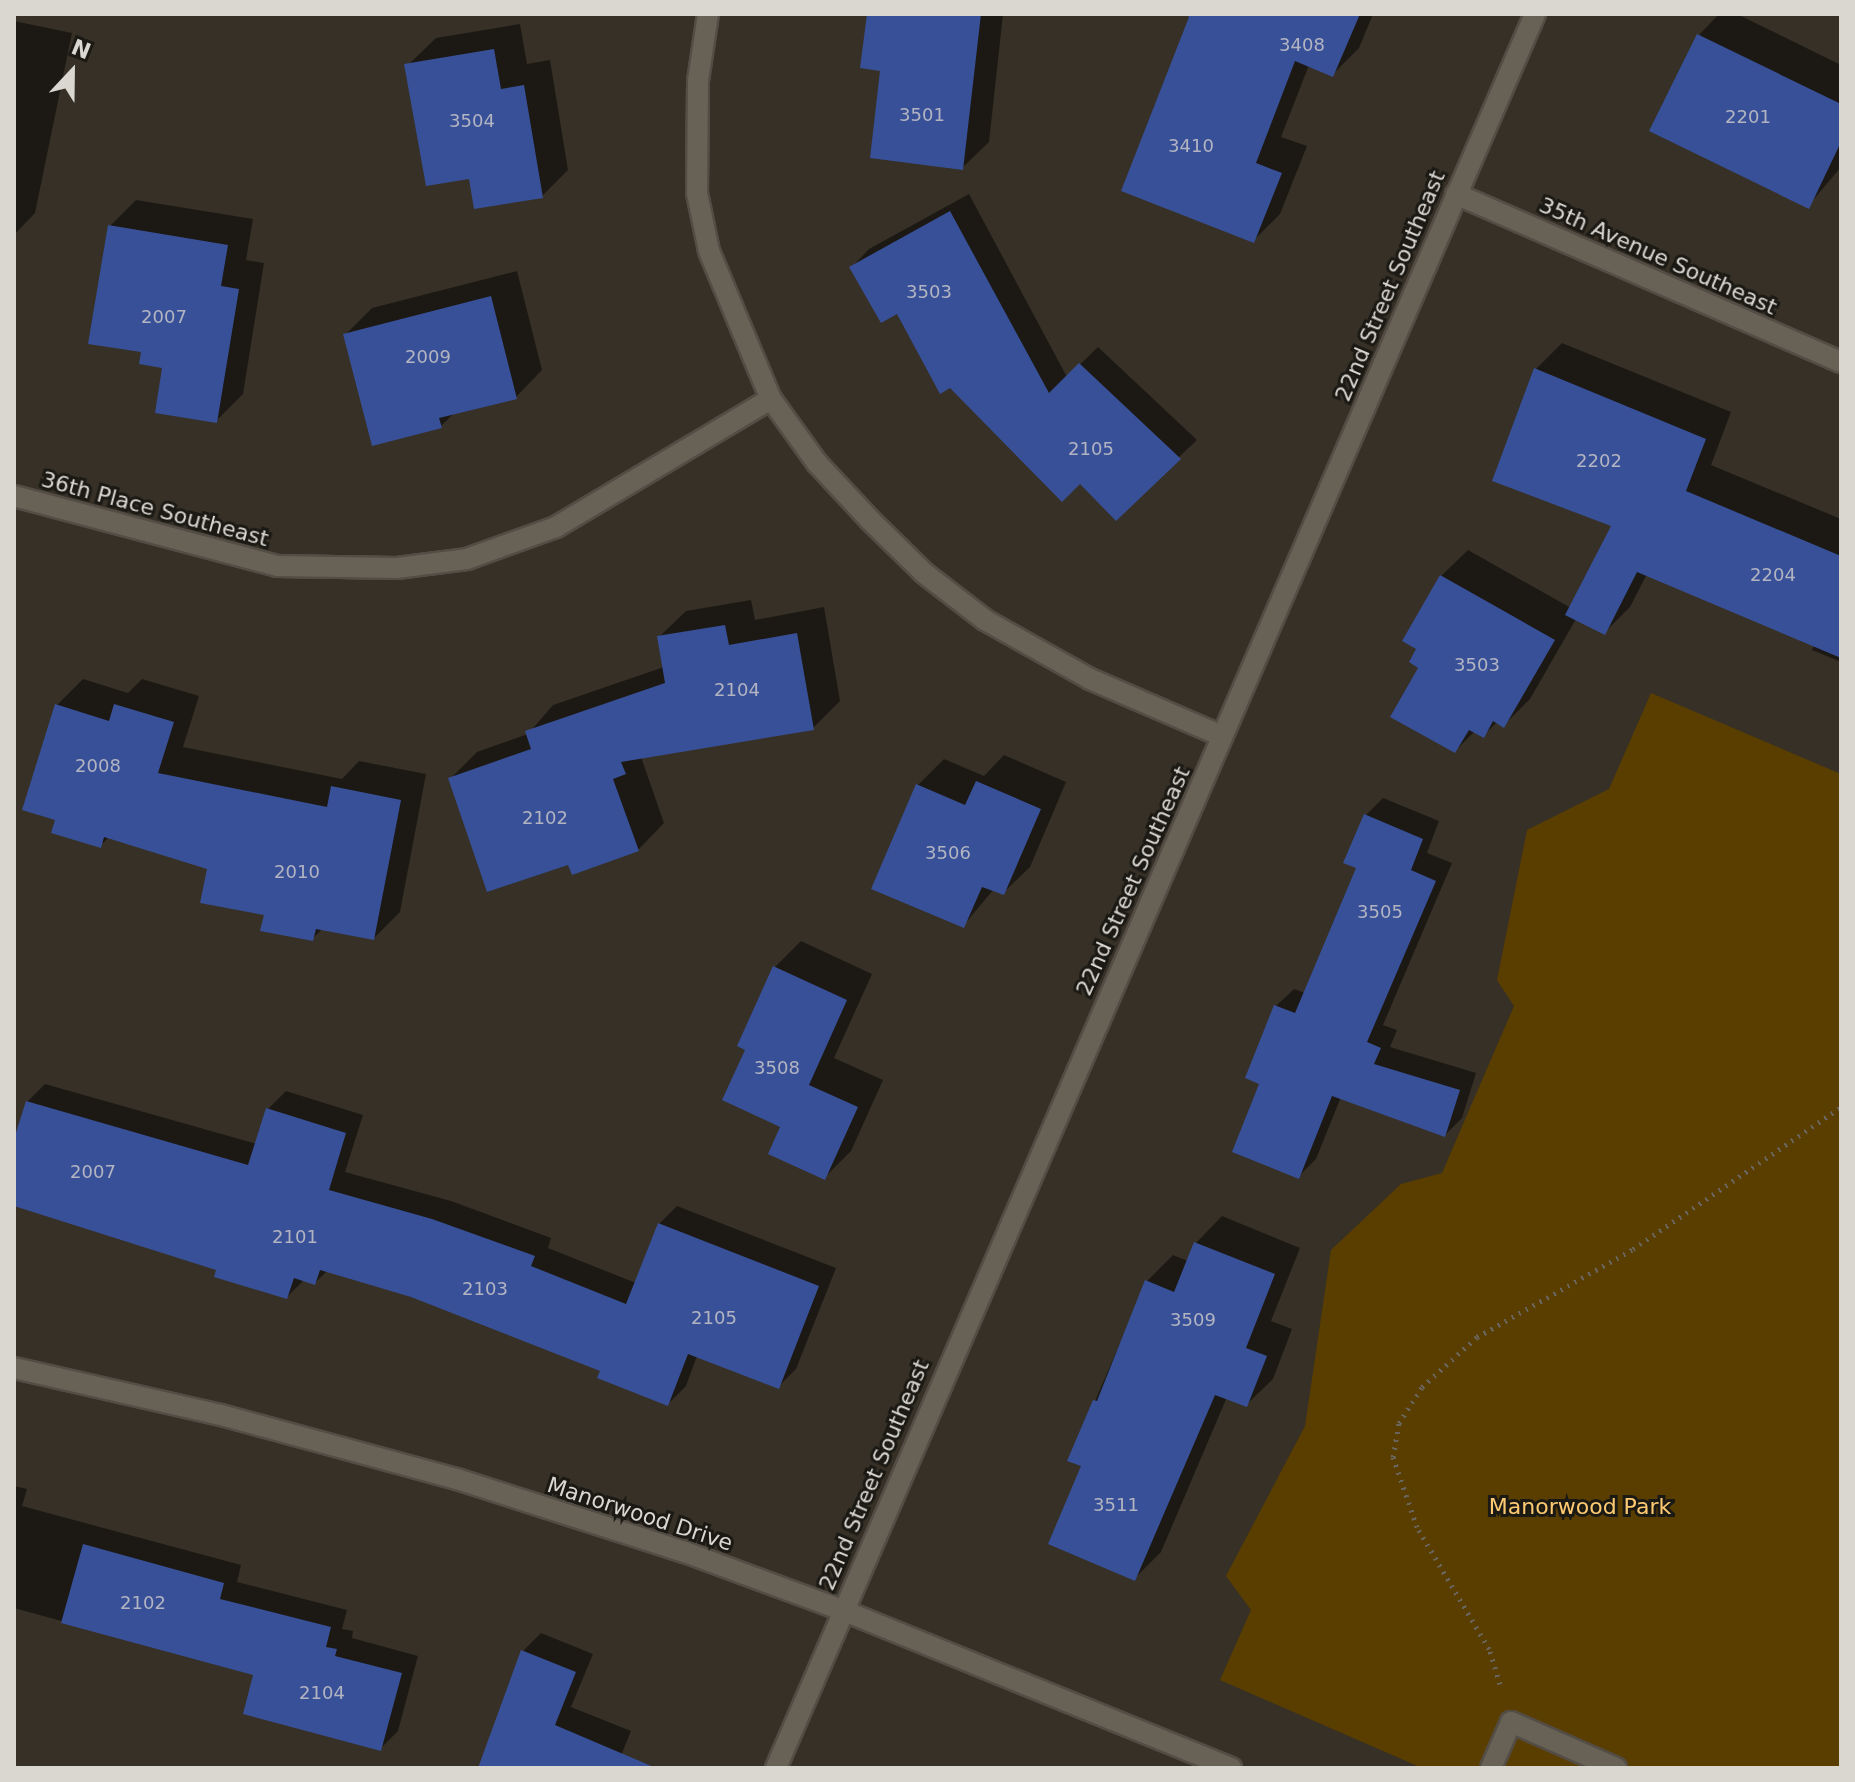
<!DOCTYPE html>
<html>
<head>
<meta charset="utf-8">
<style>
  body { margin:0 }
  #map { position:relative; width:1855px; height:1782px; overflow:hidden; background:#363026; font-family:"DejaVu Sans",sans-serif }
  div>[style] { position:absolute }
  .green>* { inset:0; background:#5a3e00 }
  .shadow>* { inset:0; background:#0007 }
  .building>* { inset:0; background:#385098 }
  .path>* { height:5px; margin-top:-2.5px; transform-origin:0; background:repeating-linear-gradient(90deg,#6a655c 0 2px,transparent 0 8px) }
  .roads { filter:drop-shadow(2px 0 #534d45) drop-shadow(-2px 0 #534d45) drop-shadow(0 2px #534d45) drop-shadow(0 -2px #534d45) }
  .lane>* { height:20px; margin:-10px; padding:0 10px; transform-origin:10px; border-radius:10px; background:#686156 }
  .street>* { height:20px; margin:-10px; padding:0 10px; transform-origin:10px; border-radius:10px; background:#686156 }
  span { translate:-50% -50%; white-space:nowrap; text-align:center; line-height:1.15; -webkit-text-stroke:6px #1b1914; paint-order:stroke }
  .number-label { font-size:18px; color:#b2b4c2 }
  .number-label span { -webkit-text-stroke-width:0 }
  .street-label { font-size:22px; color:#dad6d0 }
  .park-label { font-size:22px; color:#fdca72 }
  .frame { position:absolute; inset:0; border:16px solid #dad6d0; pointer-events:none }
  .north { position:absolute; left:32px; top:32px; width:80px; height:80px; -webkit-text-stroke:6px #1b1914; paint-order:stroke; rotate:22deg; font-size:22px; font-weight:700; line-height:32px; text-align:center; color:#dad6d0 }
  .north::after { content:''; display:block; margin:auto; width:28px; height:36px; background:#dad6d0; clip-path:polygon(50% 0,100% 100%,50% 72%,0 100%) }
</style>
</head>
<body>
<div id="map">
  <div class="green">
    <div style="clip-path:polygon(1651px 693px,1841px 774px,1841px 1768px,1422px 1768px,1220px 1680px,1251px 1610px,1226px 1576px,1305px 1426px,1331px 1250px,1401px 1184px,1442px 1173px,1514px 1006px,1497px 980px,1527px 830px,1609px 789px)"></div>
  </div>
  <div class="shadow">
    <div style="clip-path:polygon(869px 14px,1003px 14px,989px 142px,962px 168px,883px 70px)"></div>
    <div style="clip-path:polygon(1187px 14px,1373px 14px,1359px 48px,1332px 75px,1309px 65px,1281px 137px,1307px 146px,1280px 214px,1254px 240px,1202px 21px)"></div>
    <div style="clip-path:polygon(1719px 14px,1737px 14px,1841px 65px,1841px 167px,1808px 206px,1652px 130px,1699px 35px)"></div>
    <div style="clip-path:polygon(14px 21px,72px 33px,35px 213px,14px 235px)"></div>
    <div style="clip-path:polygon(520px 24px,527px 64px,550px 60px,568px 170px,542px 196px,471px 176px,409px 64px,436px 38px)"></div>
    <div style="clip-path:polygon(969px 194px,1067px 377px,1098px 347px,1197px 440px,1179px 457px,1080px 481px,852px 267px,869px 249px)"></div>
    <div style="clip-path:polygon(136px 200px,253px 219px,246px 260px,264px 263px,243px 394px,216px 421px,165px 367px,110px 226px)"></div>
    <div style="clip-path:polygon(517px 271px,542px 370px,516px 397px,454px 413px,441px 426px,346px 334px,372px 308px)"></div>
    <div style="clip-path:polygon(1562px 343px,1731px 412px,1711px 465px,1841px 519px,1841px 662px,1812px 650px,1815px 644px,1647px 574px,1630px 607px,1604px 633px,1576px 619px,1530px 699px,1504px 725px,1497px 722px,1483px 736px,1475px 731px,1455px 751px,1419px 649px,1441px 576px,1468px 550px,1571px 608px,1613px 525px,1536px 369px)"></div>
    <div style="clip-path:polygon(751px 600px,755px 620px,824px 607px,840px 701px,813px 728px,641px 757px,664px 823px,638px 850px,569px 862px,451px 778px,477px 752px,528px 734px,553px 705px,664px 667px,659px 637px,686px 611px)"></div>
    <div style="clip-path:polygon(83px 679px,128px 693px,142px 679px,199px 696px,183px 747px,342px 779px,359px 761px,426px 774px,400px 912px,374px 938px,323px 928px,312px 939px,266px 913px,209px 867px,109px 837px,100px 846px,57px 819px,56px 706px)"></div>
    <div style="clip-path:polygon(1004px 755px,1066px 782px,1030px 867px,1003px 893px,994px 889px,963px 926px,918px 785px,944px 759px,984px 776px)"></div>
    <div style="clip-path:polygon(1383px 798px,1439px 821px,1427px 853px,1452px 863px,1383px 1025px,1397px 1030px,1390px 1047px,1476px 1073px,1462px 1118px,1445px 1135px,1341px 1097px,1316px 1159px,1299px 1176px,1262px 1083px,1276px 1006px,1294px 989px,1305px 993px,1359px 867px,1366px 815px)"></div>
    <div style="clip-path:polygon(801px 941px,872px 974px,834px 1058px,883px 1080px,851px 1151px,825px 1177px,783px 1126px,748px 1049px,775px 967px)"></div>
    <div style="clip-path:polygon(45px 1084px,257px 1144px,268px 1109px,286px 1091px,363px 1115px,345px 1172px,451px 1201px,551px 1238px,548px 1248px,636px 1283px,659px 1224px,677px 1206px,836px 1268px,796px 1369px,778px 1387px,697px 1356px,686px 1386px,668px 1404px,602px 1370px,412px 1295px,328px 1270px,315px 1283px,304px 1280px,287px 1297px,218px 1269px,14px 1205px,14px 1146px,27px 1102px)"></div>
    <div style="clip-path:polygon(1222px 1216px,1300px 1248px,1271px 1321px,1292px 1329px,1273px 1379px,1246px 1405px,1227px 1397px,1161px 1552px,1134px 1579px,1084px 1465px,1095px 1401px,1147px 1281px,1173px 1255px,1188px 1261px,1196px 1243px)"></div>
    <div style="clip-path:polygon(14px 1486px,27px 1489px,22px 1506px,241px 1565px,237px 1582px,347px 1610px,342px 1629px,353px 1631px,352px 1638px,418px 1656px,398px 1731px,380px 1749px,255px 1674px,14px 1608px)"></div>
    <div style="clip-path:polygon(541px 1633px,593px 1654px,571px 1707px,631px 1731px,616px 1768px,481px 1768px,523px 1651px)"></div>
  </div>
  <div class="building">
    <div style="clip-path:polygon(867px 14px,981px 14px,963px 170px,870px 158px,880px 71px,860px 68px)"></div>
    <div style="clip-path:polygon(1184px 14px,1360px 14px,1333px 77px,1295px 61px,1256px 163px,1282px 173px,1254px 243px,1121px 191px,1189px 17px)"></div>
    <div style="clip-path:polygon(1697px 34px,1841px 104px,1841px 142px,1809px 209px,1649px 131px)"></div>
    <div style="clip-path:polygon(494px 49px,501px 89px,524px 85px,543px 198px,474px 209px,469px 179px,426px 186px,404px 64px)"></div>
    <div style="clip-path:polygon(950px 211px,1049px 393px,1079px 363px,1181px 459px,1116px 521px,1080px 484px,1062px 502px,950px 388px,940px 394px,897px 314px,881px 323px,849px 267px)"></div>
    <div style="clip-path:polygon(108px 225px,228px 245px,221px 286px,239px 289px,217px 423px,155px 413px,162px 368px,139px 364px,141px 352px,88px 344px)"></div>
    <div style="clip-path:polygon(491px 296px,517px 399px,439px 418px,442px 428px,372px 446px,343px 334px)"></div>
    <div style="clip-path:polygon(1534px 368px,1706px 439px,1686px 491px,1841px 556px,1841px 658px,1637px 572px,1605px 635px,1565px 615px,1611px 526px,1492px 481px)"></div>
    <div style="clip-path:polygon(1440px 575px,1555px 640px,1504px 728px,1493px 721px,1484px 738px,1469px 730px,1455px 753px,1390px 717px,1418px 668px,1409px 662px,1416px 649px,1402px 641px)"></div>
    <div style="clip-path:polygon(725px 625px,729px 645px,797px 633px,814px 730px,621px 762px,626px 774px,613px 779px,639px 851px,572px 875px,568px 865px,487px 892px,448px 778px,531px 749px,525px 731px,665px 683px,657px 636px)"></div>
    <div style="clip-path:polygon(55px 704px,109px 721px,114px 704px,174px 722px,158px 773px,327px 807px,331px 786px,401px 800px,374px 940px,316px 929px,313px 941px,260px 931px,264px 915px,200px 903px,207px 869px,104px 837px,101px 848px,51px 833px,55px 820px,22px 810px)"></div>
    <div style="clip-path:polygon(976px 781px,1041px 809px,1004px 895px,982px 887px,964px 928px,871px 889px,916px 784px,965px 805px)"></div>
    <div style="clip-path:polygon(1364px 814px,1423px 839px,1411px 870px,1436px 881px,1367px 1042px,1381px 1048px,1374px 1064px,1460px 1090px,1445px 1137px,1332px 1096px,1299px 1179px,1232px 1152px,1259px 1084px,1245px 1078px,1274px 1005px,1295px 1013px,1356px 868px,1343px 863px)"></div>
    <div style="clip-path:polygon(773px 966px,847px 1000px,809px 1085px,858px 1107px,825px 1180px,768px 1154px,780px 1127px,722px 1100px,745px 1050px,737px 1046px)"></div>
    <div style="clip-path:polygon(26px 1101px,248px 1165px,266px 1108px,346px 1133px,329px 1190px,432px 1219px,535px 1256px,531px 1266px,626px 1304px,658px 1223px,819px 1286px,779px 1389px,688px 1354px,668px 1406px,597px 1378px,600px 1371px,411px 1297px,320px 1270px,315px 1285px,294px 1278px,287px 1299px,214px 1277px,216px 1270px,14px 1206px,14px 1139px)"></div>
    <div style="clip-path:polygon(1194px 1242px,1275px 1274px,1246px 1348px,1267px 1356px,1247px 1407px,1215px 1395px,1135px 1581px,1048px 1544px,1081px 1466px,1067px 1461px,1093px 1400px,1097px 1401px,1145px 1280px,1174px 1292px)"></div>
    <div style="clip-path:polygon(83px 1544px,224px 1583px,220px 1599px,331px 1627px,326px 1647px,337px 1649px,335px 1656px,402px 1673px,381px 1751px,243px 1714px,253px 1675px,61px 1623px)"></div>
    <div style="clip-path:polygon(521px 1650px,576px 1672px,555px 1725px,656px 1768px,478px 1768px)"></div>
  </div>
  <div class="path">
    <div style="left:1500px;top:1684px;width:37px;rotate:-107deg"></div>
    <div style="left:1489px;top:1649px;width:142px;rotate:-120.5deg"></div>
    <div style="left:1417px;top:1527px;width:74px;rotate:-108.9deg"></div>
    <div style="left:1393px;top:1457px;width:35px;rotate:-80deg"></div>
    <div style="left:1399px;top:1423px;width:43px;rotate:-57.4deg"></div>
    <div style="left:1422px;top:1387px;width:74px;rotate:-42.3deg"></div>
    <div style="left:1477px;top:1337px;width:179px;rotate:-29.4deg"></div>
    <div style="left:1633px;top:1249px;width:252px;rotate:-34.3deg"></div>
  </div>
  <div class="roads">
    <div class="lane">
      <div style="left:1491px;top:1768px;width:50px;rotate:-66.5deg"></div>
      <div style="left:1511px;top:1722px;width:115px;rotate:23.7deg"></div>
    </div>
    <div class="street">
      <div style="left:708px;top:14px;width:68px;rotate:98.5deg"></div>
      <div style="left:698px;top:81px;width:112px;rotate:90.5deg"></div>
      <div style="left:697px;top:193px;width:59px;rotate:78.3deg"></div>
      <div style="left:709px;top:251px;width:160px;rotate:67.3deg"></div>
      <div style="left:771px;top:399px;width:79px;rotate:54.3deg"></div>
      <div style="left:817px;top:463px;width:76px;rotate:47.1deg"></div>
      <div style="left:869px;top:519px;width:77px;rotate:44.5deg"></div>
      <div style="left:924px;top:573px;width:77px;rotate:37.6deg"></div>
      <div style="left:985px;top:620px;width:120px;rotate:29.3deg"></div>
      <div style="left:1090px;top:679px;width:144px;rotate:23.4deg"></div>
      <div style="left:1456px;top:194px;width:420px;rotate:23.6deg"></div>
      <div style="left:14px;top:496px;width:272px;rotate:14.9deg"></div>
      <div style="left:277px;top:566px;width:120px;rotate:1deg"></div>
      <div style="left:397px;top:568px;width:71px;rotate:-7.3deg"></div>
      <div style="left:467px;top:559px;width:95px;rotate:-19.8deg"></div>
      <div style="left:556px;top:527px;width:250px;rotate:-30.8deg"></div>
      <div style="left:14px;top:1368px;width:212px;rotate:12.8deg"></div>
      <div style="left:221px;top:1415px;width:245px;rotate:15.2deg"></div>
      <div style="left:457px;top:1479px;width:239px;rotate:17.8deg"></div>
      <div style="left:685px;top:1552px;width:167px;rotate:20.3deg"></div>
      <div style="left:842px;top:1610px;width:420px;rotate:22.1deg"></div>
      <div style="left:776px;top:1768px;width:1911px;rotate:-66.6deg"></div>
    </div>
  </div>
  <div class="number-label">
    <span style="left:1302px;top:45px">3408</span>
    <span style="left:922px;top:115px">3501</span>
    <span style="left:1748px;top:117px">2201</span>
    <span style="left:472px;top:121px">3504</span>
    <span style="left:1191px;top:146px">3410</span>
    <span style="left:929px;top:292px">3503</span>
    <span style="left:164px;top:317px">2007</span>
    <span style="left:428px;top:357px">2009</span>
    <span style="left:1091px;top:449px">2105</span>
    <span style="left:1599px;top:461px">2202</span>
    <span style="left:1773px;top:575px">2204</span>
    <span style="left:1477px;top:665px">3503</span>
    <span style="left:737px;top:690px">2104</span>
    <span style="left:98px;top:766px">2008</span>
    <span style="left:545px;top:818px">2102</span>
    <span style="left:948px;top:853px">3506</span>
    <span style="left:297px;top:872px">2010</span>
    <span style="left:1380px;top:912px">3505</span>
    <span style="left:777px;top:1068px">3508</span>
    <span style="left:93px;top:1172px">2007</span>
    <span style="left:295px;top:1237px">2101</span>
    <span style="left:485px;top:1289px">2103</span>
    <span style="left:714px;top:1318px">2105</span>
    <span style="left:1193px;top:1320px">3509</span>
    <span style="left:1116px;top:1505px">3511</span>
    <span style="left:143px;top:1603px">2102</span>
    <span style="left:322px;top:1693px">2104</span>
  </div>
  <div class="street-label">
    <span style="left:1658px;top:256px;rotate:24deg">35th Avenue Southeast</span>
    <span style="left:1390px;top:286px;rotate:-67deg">22nd Street Southeast</span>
    <span style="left:155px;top:509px;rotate:15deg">36th Place Southeast</span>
    <span style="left:1133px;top:881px;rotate:-66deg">22nd Street Southeast</span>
    <span style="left:874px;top:1475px;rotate:-67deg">22nd Street Southeast</span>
    <span style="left:640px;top:1514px;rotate:18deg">Manorwood Drive</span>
  </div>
  <div class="park-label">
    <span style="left:1580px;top:1507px">Manorwood Park</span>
  </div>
  <div class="frame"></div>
  <div class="north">N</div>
</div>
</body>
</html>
